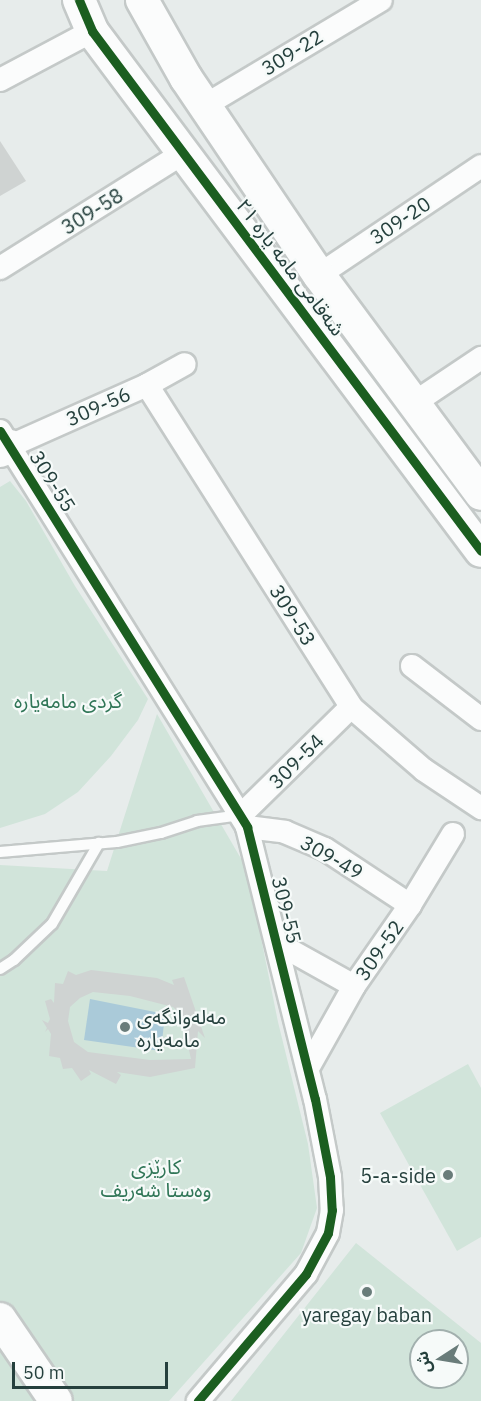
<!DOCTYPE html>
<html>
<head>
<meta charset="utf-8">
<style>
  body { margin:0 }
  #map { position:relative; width:481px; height:1401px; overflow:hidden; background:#e7eceb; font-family:"IBM Plex Sans","Noto Sans Arabic",sans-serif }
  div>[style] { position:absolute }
  .green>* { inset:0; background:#d1e4da }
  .water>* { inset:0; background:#aacad9 }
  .building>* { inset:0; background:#cfd3d2 }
  .roads { filter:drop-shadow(2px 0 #c4c9c8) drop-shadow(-2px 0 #c4c9c8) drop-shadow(0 2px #c4c9c8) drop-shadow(0 -2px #c4c9c8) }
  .lane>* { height:10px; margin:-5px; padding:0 5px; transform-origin:5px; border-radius:5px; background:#fbfcfc }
  .street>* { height:22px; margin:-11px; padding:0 11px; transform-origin:11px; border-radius:11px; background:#fbfcfc }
  .secondary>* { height:32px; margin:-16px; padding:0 16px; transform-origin:16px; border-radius:16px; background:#fbfcfc }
  .cycleway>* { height:9px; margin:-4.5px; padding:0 4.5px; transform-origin:4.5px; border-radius:4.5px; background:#1b5e20 }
  .dots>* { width:16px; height:16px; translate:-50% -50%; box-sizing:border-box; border:3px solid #f6faf9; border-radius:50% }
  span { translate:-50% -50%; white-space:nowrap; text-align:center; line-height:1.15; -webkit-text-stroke:4.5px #f6faf9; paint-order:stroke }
  .street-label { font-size:20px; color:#25403d }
  .park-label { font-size:20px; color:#307657 }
  .poi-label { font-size:20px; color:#25403d }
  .left { translate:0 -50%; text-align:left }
  .right { translate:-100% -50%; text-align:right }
  .north { position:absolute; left:409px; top:1329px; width:60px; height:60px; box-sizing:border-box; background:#f6faf9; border:2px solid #a2b0ae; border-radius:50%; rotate:258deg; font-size:16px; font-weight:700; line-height:24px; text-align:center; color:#25403d }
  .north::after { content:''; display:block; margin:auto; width:21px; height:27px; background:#697c7a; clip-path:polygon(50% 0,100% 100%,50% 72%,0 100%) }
  .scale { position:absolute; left:12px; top:1362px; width:156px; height:27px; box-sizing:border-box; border:3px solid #25403d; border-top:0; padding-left:8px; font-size:18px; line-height:21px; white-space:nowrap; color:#25403d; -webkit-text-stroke:4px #f6faf9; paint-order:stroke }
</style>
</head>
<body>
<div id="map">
  <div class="green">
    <div style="clip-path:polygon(10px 481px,26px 501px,75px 586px,148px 699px,138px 720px,111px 756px,78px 792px,45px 814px,0 828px,0 487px)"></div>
    <div style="clip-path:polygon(157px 714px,247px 869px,278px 1022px,308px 1144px,317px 1208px,301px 1253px,169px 1401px,0 1401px,0 865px,107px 871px)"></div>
    <div style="clip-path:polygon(468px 1064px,481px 1088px,481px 1237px,457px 1251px,380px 1113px)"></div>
    <div style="clip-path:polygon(evenodd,356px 1243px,481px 1343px,481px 1401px,231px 1401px,356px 1243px,421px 1341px,457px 1341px,457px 1377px,421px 1377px,421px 1341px)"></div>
  </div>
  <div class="water">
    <div style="clip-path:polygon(90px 999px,165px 1014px,161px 1051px,84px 1040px)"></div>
  </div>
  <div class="building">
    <div style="clip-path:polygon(0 141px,26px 181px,0 196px)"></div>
    <div style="clip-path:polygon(evenodd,91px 970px,157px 978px,174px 985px,172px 980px,184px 977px,205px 1038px,198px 1031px,195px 1068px,150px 1077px,117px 1072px,121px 1075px,116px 1084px,89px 1070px,91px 1074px,81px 1081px,72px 1068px,63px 1069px,60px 1058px,49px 1056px,51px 1034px,48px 1029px,45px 1032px,47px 1028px,42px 1020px,48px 1023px,50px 1019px,45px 1001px,51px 999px,54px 1003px,55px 983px,63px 984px,68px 971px,76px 975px,91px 970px,93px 992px,130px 996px,173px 1007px,181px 1014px,191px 1059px,150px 1060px,88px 1052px,74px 1042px,68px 1021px,70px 1007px,80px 998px,93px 992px)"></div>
  </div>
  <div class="roads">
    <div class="lane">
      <div style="left:0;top:852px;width:117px;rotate:-4.9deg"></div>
      <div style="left:117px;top:842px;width:45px;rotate:-11.6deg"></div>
      <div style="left:161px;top:833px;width:38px;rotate:-18deg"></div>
      <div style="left:197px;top:821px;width:44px;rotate:-7.8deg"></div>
      <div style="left:0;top:969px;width:17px;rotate:-33deg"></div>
      <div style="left:14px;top:960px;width:52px;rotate:-43.5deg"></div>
      <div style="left:52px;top:924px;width:94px;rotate:-59.9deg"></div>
    </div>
    <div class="street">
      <div style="left:0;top:80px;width:104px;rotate:-28deg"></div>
      <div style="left:204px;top:106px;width:206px;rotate:-30.9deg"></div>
      <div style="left:0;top:268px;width:216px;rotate:-32.1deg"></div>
      <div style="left:319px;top:275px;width:195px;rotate:-33.9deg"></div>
      <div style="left:147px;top:385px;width:381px;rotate:57.6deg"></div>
      <div style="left:351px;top:707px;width:96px;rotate:40.8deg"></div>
      <div style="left:424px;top:770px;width:69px;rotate:33.7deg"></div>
      <div style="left:414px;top:403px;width:81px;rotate:-33.9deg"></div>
      <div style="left:0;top:431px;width:467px;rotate:58deg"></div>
      <div style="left:247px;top:827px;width:280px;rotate:76deg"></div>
      <div style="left:315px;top:1099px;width:79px;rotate:79.1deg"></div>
      <div style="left:330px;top:1177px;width:33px;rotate:87deg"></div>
      <div style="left:332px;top:1210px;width:23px;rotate:100deg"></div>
      <div style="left:328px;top:1233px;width:47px;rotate:118.2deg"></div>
      <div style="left:306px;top:1274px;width:167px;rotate:130.4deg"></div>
      <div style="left:10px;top:446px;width:150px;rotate:-24deg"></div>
      <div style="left:147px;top:385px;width:43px;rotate:-28.9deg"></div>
      <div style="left:412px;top:666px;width:87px;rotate:37.5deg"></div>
      <div style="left:241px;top:815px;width:154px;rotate:-44.5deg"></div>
      <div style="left:247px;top:827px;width:38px;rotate:7deg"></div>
      <div style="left:285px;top:832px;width:43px;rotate:23deg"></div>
      <div style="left:325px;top:849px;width:102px;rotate:33.4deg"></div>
      <div style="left:277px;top:943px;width:88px;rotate:29.2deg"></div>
      <div style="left:308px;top:1068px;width:94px;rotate:-60.7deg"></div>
      <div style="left:354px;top:986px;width:98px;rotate:-55.3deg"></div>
      <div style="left:410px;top:905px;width:83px;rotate:-58.8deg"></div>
    </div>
    <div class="secondary">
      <div style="left:79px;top:0;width:34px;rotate:67deg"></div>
      <div style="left:92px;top:31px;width:649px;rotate:53.2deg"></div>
      <div style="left:142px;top:0;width:90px;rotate:60.6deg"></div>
      <div style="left:186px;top:78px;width:238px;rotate:56deg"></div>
      <div style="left:319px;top:275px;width:272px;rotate:53.5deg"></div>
      <div style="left:0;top:451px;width:11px;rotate:-27deg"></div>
      <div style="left:0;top:1319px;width:99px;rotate:55.7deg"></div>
    </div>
  </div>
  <div class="cycleway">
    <div style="left:79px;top:0;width:34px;rotate:67deg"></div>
    <div style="left:92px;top:31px;width:649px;rotate:53.2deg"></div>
    <div style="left:0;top:431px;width:467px;rotate:58deg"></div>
    <div style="left:247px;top:827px;width:280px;rotate:76deg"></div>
    <div style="left:315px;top:1099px;width:79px;rotate:79.1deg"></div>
    <div style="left:330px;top:1177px;width:33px;rotate:87deg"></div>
    <div style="left:332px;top:1210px;width:23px;rotate:100deg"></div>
    <div style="left:328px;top:1233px;width:47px;rotate:118.2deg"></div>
    <div style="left:306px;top:1274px;width:167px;rotate:130.4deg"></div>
  </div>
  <div class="dots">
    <div style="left:125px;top:1027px;background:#697c7a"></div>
    <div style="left:448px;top:1175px;background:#697c7a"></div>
    <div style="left:367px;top:1292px;background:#697c7a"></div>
  </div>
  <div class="street-label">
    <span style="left:292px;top:52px;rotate:-32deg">309-22</span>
    <span style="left:92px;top:211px;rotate:-32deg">309-58</span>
    <span style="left:400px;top:220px;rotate:-34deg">309-20</span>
    <span style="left:291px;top:267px;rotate:53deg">شەقامی مامە یارە ٢١</span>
    <span style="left:98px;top:406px;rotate:-24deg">309-56</span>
    <span style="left:53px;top:481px;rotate:58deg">309-55</span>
    <span style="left:293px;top:615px;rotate:58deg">309-53</span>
    <span style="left:296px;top:761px;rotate:-45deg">309-54</span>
    <span style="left:332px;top:857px;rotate:29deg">309-49</span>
    <span style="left:287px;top:910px;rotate:76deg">309-55</span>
    <span style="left:379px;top:950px;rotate:-55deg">309-52</span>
  </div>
  <div class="park-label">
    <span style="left:68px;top:700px">گردی مامەیارە</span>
    <span style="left:156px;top:1178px">کارێزی<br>وەستا شەریف</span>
  </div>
  <div class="poi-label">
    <span class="left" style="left:137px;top:1028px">مەلەوانگەی<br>مامەیارە</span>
    <span class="right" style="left:436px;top:1175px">5-a-side</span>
    <span style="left:367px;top:1314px">yaregay baban</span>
  </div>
  <div class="north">ش</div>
  <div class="scale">50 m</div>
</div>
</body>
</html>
